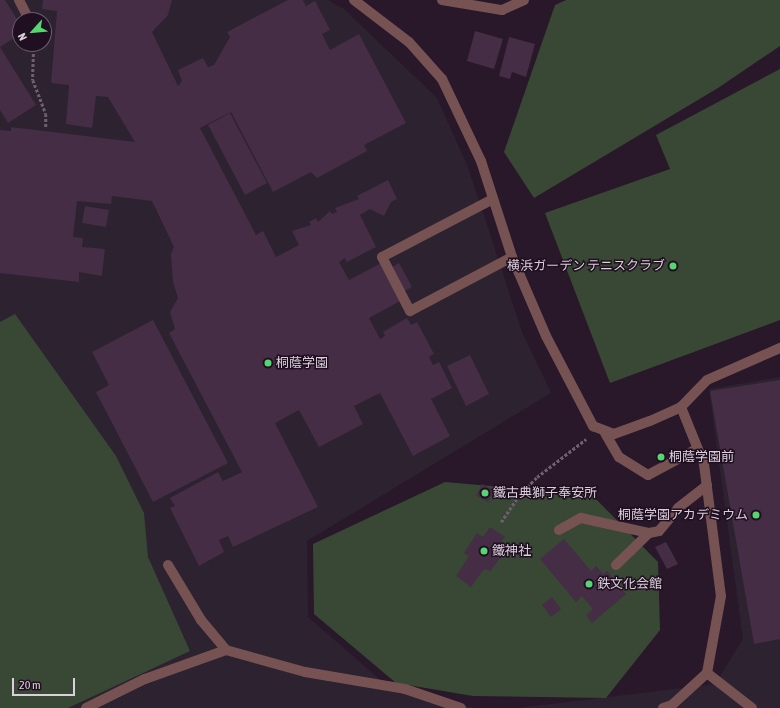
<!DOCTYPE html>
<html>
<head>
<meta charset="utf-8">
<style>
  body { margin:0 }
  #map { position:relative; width:780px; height:708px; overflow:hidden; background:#29182a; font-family:"Asap Condensed","Noto Sans JP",sans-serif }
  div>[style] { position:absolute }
  .education>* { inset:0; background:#2d2230 }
  .green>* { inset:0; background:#384834 }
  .building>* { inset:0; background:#442d45 }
  .path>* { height:2.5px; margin-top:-1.25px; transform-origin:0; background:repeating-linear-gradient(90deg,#6e5f6f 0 3px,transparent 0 5px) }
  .lane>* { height:10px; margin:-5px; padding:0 5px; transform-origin:5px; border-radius:5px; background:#775253 }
  .street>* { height:10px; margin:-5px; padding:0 5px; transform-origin:5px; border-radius:5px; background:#775253 }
  .dots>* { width:11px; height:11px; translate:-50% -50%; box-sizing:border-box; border:2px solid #1f0f20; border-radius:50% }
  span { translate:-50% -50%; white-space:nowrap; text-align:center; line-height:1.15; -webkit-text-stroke:3px #1f0f20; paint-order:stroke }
  .poi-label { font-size:13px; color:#dbcfdb }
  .right { translate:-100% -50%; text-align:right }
  .left { translate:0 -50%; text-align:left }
  .north { position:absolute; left:12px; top:12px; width:40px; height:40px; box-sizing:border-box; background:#1f0f20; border:1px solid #6a5c6b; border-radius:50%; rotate:243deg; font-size:11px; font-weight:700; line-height:16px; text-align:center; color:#dbcfdb }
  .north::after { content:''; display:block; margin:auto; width:14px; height:18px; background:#56d671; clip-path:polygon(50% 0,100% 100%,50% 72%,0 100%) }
  .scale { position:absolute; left:12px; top:678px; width:63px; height:18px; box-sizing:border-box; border:2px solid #dbcfdb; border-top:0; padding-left:5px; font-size:12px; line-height:14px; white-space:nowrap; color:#dbcfdb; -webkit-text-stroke:3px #1f0f20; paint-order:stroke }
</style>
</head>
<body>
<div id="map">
  <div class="education">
    <div style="clip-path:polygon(evenodd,0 0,328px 0,344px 9px,437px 98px,468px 167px,522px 332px,551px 393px,307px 541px,308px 617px,391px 689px,475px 708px,0 708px,0 0,20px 20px,44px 20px,44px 44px,20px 44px,20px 20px)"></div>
    <div style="clip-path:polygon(780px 377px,780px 708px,518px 708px,715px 684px,743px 639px,709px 389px)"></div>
  </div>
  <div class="green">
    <div style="clip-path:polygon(566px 0,780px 0,780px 46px,718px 88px,534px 198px,504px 152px,555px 5px)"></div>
    <div style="clip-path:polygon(780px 69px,780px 320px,610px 383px,545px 213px,670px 169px,656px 135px)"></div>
    <div style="clip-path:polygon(15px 314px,116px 456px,144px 513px,148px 557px,190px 651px,68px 708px,0 708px,0 322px)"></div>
    <div style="clip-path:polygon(445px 482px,592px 495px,658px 562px,660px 630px,606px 698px,473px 696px,396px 683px,314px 614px,313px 544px)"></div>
  </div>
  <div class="building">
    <div style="clip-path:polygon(0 0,5px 0,20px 24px,20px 34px,0 47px)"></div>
    <div style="clip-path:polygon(43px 0,172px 0,168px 15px,152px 32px,178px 86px,182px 81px,178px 70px,203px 58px,208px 67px,214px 65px,230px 37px,227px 32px,288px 0,303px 0,306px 6px,315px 1px,330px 30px,322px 34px,330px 50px,359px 34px,406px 123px,364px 145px,367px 151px,317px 178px,311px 172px,273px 192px,231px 112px,200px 128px,256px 235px,263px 231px,276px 257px,299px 245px,292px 231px,311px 225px,309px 222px,316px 218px,318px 222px,330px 211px,332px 214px,337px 212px,335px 208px,359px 199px,357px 196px,388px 180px,397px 199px,391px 202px,384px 216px,370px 209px,360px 215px,376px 247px,347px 262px,345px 258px,339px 262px,349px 280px,385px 261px,389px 269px,399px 263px,412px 287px,401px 293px,404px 299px,369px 318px,380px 339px,385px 336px,383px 332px,407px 318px,411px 325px,417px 322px,434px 354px,429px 357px,433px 365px,439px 362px,452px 388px,431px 399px,450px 436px,413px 456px,380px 393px,354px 406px,363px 424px,319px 447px,299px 410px,275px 423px,318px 507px,233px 547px,228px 536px,219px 540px,224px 552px,199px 566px,170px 508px,175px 506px,170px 498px,218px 472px,223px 481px,242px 472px,169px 333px,175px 329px,170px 312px,178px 298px,173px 282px,171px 254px,174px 247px,152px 201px,112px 196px,111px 204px,77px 201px,73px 237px,83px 238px,82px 247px,105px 249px,102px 276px,79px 272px,79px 282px,0 273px,0 130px,11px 131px,11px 127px,135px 142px,108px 97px,96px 96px,92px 128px,66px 124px,69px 85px,51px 83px,57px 11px,42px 9px)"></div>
    <div style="clip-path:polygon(475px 31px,503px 39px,494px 69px,467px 61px)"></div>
    <div style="clip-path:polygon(509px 37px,535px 44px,526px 77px,512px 72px,510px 79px,499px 76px)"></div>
    <div style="clip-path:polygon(0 47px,36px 105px,8px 123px,0 110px)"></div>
    <div style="clip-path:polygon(230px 113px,267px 183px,245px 195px,208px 125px)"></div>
    <div style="clip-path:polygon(85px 206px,109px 210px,106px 227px,82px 223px)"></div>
    <div style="clip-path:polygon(153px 320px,228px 463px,153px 502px,96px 392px,109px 385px,92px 352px)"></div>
    <div style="clip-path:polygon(470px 355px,489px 394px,466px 406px,447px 366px)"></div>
    <div style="clip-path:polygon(780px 380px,780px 639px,754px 644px,710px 391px)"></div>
    <div style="clip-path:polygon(482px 484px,494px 490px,488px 502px,476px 496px)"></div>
    <div style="clip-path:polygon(490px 527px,505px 537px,501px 542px,509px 547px,490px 571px,484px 569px,471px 587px,456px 576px,469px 556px,464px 553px,477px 533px,483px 537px)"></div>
    <div style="clip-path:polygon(564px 539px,591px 571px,596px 566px,603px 574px,607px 571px,626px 594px,592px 623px,586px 615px,593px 609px,582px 596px,576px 602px,540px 559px)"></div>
    <div style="clip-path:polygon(666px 542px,678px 564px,667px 569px,655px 547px)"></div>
    <div style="clip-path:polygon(552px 597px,561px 609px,551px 617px,542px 605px)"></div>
  </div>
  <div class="path">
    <div style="left:34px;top:44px;width:36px;rotate:92deg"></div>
    <div style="left:33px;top:80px;width:36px;rotate:69deg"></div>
    <div style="left:46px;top:114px;width:13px;rotate:90deg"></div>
    <div style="left:501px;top:522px;width:34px;rotate:-56deg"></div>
    <div style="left:520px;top:494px;width:24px;rotate:-45deg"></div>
    <div style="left:537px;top:477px;width:62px;rotate:-37.8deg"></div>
  </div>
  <div class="lane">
    <div style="left:19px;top:0;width:22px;rotate:63deg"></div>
    <div style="left:442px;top:0;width:61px;rotate:9.5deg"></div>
    <div style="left:502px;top:10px;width:24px;rotate:-24deg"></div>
    <div style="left:493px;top:199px;width:125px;rotate:152.4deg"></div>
    <div style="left:382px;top:257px;width:61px;rotate:62.6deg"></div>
    <div style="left:410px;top:311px;width:115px;rotate:-27.9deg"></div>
    <div style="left:605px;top:433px;width:28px;rotate:60deg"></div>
    <div style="left:619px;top:457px;width:34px;rotate:32deg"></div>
    <div style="left:648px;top:475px;width:55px;rotate:-28deg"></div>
    <div style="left:559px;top:530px;width:25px;rotate:-29deg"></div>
    <div style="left:581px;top:518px;width:70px;rotate:12.4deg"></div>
    <div style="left:649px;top:533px;width:10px;rotate:-11deg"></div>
    <div style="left:659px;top:531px;width:30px;rotate:-50deg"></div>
    <div style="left:678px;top:508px;width:37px;rotate:-38deg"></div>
    <div style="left:168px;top:565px;width:64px;rotate:59deg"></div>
    <div style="left:201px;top:620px;width:39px;rotate:50deg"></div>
    <div style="left:226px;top:650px;width:82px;rotate:15.6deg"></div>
    <div style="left:305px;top:672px;width:101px;rotate:9.6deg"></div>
    <div style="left:405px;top:689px;width:59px;rotate:18.7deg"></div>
    <div style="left:616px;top:565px;width:46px;rotate:-44.1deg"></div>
    <div style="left:86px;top:708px;width:66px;rotate:-26.2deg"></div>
    <div style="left:145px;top:679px;width:86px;rotate:-19.7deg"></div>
    <div style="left:663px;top:708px;width:9px;rotate:-18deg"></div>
    <div style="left:672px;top:705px;width:47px;rotate:-42.4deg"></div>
    <div style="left:707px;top:673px;width:57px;rotate:37.9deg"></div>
  </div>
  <div class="street">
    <div style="left:354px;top:0;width:69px;rotate:37.4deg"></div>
    <div style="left:409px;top:42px;width:50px;rotate:48.3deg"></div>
    <div style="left:442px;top:79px;width:91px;rotate:64.6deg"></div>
    <div style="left:481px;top:161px;width:101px;rotate:72.1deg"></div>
    <div style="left:512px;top:257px;width:86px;rotate:66.7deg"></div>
    <div style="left:546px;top:336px;width:102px;rotate:62.4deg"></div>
    <div style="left:593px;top:426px;width:22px;rotate:21deg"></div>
    <div style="left:614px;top:434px;width:38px;rotate:-20deg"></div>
    <div style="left:650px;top:421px;width:34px;rotate:-24deg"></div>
    <div style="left:681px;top:407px;width:37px;rotate:-46deg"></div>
    <div style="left:707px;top:380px;width:80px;rotate:-23.7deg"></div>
    <div style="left:681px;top:407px;width:61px;rotate:68deg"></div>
    <div style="left:704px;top:464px;width:133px;rotate:82.7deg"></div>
    <div style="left:721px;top:596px;width:78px;rotate:100.3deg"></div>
  </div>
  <div class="dots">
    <div style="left:673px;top:266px;background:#56d671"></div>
    <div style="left:268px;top:363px;background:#56d671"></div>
    <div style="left:661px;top:457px;background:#56d671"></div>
    <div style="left:485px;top:493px;background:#56d671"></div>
    <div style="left:756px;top:515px;background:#56d671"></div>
    <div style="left:484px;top:551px;background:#56d671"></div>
    <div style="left:589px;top:584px;background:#56d671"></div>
  </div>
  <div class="poi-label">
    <span class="right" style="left:665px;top:266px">横浜ガーデン テニスクラブ</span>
    <span class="left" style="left:276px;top:363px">桐蔭学園</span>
    <span class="left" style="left:669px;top:457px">桐蔭学園前</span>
    <span class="left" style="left:493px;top:493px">鐵古典獅子奉安所</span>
    <span class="right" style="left:748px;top:515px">桐蔭学園アカデミウム</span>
    <span class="left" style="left:492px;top:551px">鐵神社</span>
    <span class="left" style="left:597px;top:584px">鉄文化会館</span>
  </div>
  <div class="north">N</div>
  <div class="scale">20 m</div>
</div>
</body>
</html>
